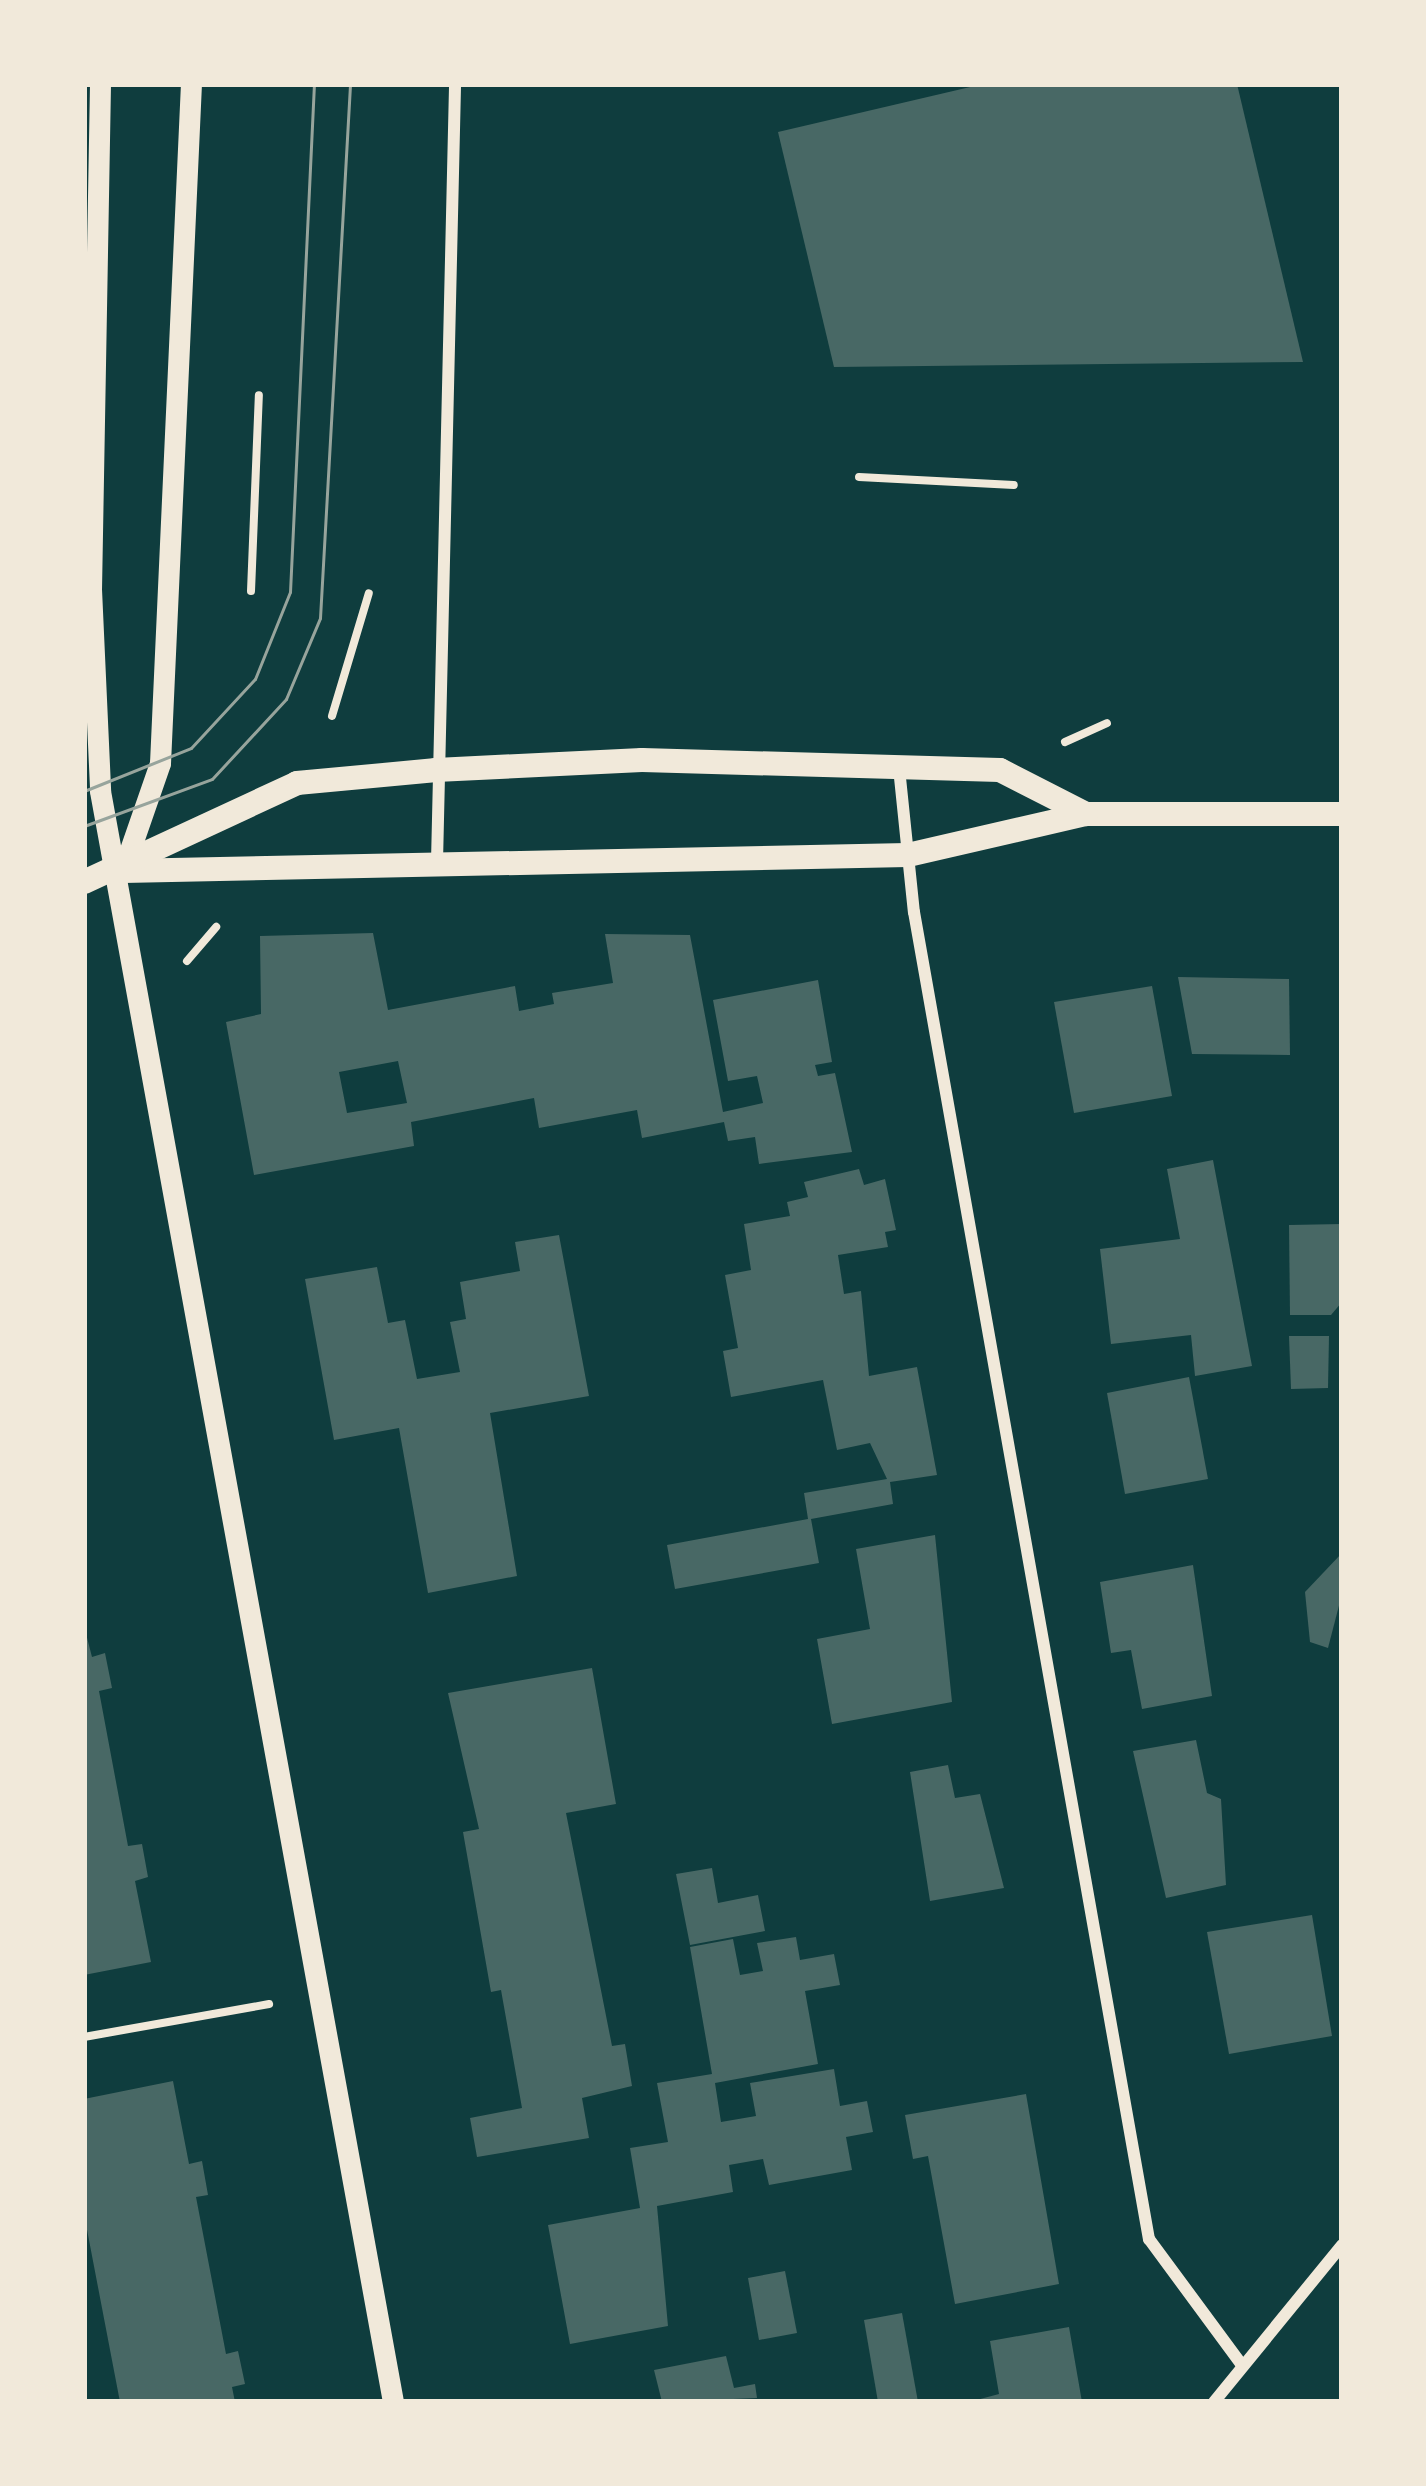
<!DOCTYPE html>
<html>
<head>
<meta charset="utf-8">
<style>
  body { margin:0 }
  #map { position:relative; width:1426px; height:2486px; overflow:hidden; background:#0f3d3e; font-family:Merriweather,serif }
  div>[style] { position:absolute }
  .building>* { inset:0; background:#486865 }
  .path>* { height:8px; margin:-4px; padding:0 4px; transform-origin:4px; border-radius:4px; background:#f1e9da }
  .minor>* { height:12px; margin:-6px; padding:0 6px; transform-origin:6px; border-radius:6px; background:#f1e9da }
  .tertiary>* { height:21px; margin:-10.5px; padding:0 10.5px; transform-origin:10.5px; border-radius:10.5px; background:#f1e9da }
  .secondary>* { height:24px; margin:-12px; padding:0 12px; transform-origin:12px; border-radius:12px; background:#f1e9da }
  .tram>* { height:3px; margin:-1.5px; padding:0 1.5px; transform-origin:1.5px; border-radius:1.5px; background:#97a49c }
  span { translate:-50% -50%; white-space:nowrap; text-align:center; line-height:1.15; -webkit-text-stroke:9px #f1e9da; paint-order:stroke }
  .frame { position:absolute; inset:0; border:87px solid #f1e9da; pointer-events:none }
</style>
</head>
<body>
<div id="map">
  <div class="building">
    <div style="clip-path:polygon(983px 84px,1237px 84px,1303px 362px,834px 367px,778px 132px)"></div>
    <div style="clip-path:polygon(evenodd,373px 933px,388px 1010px,515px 986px,519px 1011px,554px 1004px,552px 993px,613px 983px,605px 934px,690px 935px,723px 1112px,763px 1103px,757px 1076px,728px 1081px,713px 1000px,818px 980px,832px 1062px,815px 1065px,818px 1076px,835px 1073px,852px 1152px,759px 1164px,755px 1137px,728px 1141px,724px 1122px,642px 1138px,637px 1110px,539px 1128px,534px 1098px,411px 1122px,414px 1146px,254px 1175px,226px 1022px,261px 1014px,260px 936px,373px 933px,398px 1061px,407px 1103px,347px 1113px,339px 1072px,398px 1061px)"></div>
    <div style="clip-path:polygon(1178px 977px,1289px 979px,1290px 1055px,1192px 1054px)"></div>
    <div style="clip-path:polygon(1152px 986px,1172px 1096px,1074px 1113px,1054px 1002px)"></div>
    <div style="clip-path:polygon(1213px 1160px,1252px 1366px,1195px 1376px,1191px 1335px,1111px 1344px,1100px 1249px,1180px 1239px,1167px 1169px)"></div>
    <div style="clip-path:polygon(859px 1169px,864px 1185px,885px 1179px,896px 1230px,885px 1232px,888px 1247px,838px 1255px,844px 1294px,861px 1291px,869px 1376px,917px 1367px,937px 1475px,890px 1482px,893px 1504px,811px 1519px,819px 1563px,675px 1589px,667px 1545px,808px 1519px,804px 1493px,887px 1479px,870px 1443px,837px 1450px,823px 1380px,731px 1397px,723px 1351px,738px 1348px,725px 1275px,751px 1270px,744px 1224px,790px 1216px,787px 1202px,808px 1197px,804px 1182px)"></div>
    <div style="clip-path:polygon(1342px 1224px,1342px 1302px,1331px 1315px,1290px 1315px,1289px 1225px)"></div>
    <div style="clip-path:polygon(559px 1235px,589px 1396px,490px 1413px,517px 1576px,428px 1593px,399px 1428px,334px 1440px,305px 1279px,377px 1267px,388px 1323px,405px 1320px,417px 1379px,460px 1372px,450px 1322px,466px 1319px,460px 1282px,520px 1271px,515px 1242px)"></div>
    <div style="clip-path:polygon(1289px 1336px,1329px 1336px,1328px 1388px,1291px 1389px)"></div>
    <div style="clip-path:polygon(1189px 1377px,1208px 1479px,1125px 1494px,1107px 1393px)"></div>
    <div style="clip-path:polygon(935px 1535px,952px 1702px,832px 1724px,817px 1639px,870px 1629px,856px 1549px)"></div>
    <div style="clip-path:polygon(1342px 1553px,1342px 1594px,1328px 1648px,1310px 1642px,1305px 1592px)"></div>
    <div style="clip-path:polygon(1193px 1565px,1212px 1696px,1142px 1709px,1131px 1650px,1111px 1653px,1100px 1582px)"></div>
    <div style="clip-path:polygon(84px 1626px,92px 1657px,105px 1653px,112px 1688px,99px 1691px,128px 1846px,142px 1844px,148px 1877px,135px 1881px,151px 1962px,84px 1975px)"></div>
    <div style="clip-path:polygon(592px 1668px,616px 1804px,566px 1813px,612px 2046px,625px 2044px,632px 2086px,582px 2098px,589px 2138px,477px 2157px,470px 2118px,522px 2108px,501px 1990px,491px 1992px,463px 1832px,479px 1829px,448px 1693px)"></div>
    <div style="clip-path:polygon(1196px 1740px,1207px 1793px,1221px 1799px,1226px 1885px,1166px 1898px,1133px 1751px)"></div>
    <div style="clip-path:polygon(948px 1765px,955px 1798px,980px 1794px,1004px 1888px,930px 1901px,910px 1772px)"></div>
    <div style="clip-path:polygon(712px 1868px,718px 1903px,758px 1895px,765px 1931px,690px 1945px,676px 1874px)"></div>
    <div style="clip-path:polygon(1312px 1915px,1332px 2036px,1229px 2054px,1207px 1932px)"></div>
    <div style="clip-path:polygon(796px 1937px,800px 1960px,834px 1954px,840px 1985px,805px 1991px,818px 2064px,715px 2083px,721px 2122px,756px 2116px,750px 2083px,834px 2069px,840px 2106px,867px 2101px,873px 2132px,846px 2137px,852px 2170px,769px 2185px,763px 2159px,729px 2165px,733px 2192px,657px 2206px,668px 2326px,570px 2344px,548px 2225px,640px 2208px,630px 2148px,668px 2142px,657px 2083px,712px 2074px,690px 1947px,733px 1939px,740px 1975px,763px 1971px,757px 1943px)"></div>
    <div style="clip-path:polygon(173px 2081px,189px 2164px,202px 2161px,208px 2195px,196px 2197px,226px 2354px,238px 2351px,245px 2384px,232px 2387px,235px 2402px,120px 2402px,84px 2214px,84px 2099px)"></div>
    <div style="clip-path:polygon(1026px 2094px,1059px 2284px,955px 2304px,928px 2156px,913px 2159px,905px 2115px)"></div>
    <div style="clip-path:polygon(785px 2271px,797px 2333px,759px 2340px,748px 2278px)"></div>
    <div style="clip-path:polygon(902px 2313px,918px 2402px,878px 2402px,864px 2320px)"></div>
    <div style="clip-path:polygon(1069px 2327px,1082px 2402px,969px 2402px,999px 2394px,990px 2341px)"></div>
    <div style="clip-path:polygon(726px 2356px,734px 2388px,755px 2384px,757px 2398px,662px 2402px,654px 2370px)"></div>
  </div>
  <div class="path">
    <div style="left:859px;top:477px;width:155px;rotate:3deg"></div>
    <div style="left:251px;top:591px;width:196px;rotate:-87.7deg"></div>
    <div style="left:332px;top:716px;width:128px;rotate:-73.3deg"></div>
    <div style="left:1065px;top:742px;width:46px;rotate:-24.3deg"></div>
    <div style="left:187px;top:961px;width:45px;rotate:-49.5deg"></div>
    <div style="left:84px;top:2037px;width:188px;rotate:-10.1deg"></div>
  </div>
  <div class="minor">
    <div style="left:899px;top:768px;width:145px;rotate:84.1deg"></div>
    <div style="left:914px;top:912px;width:1348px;rotate:79.96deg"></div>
    <div style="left:1149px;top:2239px;width:157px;rotate:53.6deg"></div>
    <div style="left:437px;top:862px;width:778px;rotate:-88.67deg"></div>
    <div style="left:1214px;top:2402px;width:203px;rotate:-50.8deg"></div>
  </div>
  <div class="tertiary">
    <div style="left:100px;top:84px;width:505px;rotate:91.02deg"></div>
    <div style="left:91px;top:589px;width:202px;rotate:87.4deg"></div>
    <div style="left:100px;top:791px;width:1637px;rotate:79.69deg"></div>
    <div style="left:123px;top:870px;width:113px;rotate:-70.9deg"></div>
    <div style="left:160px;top:763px;width:680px;rotate:-87.39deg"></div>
  </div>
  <div class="secondary">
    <div style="left:123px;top:871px;width:785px;rotate:-1.17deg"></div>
    <div style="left:908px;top:855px;width:183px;rotate:-13deg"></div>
    <div style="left:1086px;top:814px;width:256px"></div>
    <div style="left:84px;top:882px;width:235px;rotate:-24.9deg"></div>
    <div style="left:297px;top:783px;width:140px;rotate:-5.3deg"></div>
    <div style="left:436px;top:770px;width:206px;rotate:-2.8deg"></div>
    <div style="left:642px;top:760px;width:358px;rotate:1.6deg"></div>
    <div style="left:1000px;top:770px;width:97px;rotate:27.1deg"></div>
  </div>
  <div class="tram">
    <div style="left:84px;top:791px;width:115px;rotate:-21.9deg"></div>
    <div style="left:191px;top:748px;width:94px;rotate:-47.2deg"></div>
    <div style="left:255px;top:679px;width:94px;rotate:-68.1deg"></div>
    <div style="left:290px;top:592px;width:509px;rotate:-87.3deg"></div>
    <div style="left:84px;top:826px;width:136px;rotate:-20.2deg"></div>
    <div style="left:212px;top:779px;width:109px;rotate:-47.2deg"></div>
    <div style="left:286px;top:699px;width:88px;rotate:-67.2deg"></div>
    <div style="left:320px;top:618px;width:535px;rotate:-86.78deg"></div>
  </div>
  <div class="frame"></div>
</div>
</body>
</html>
